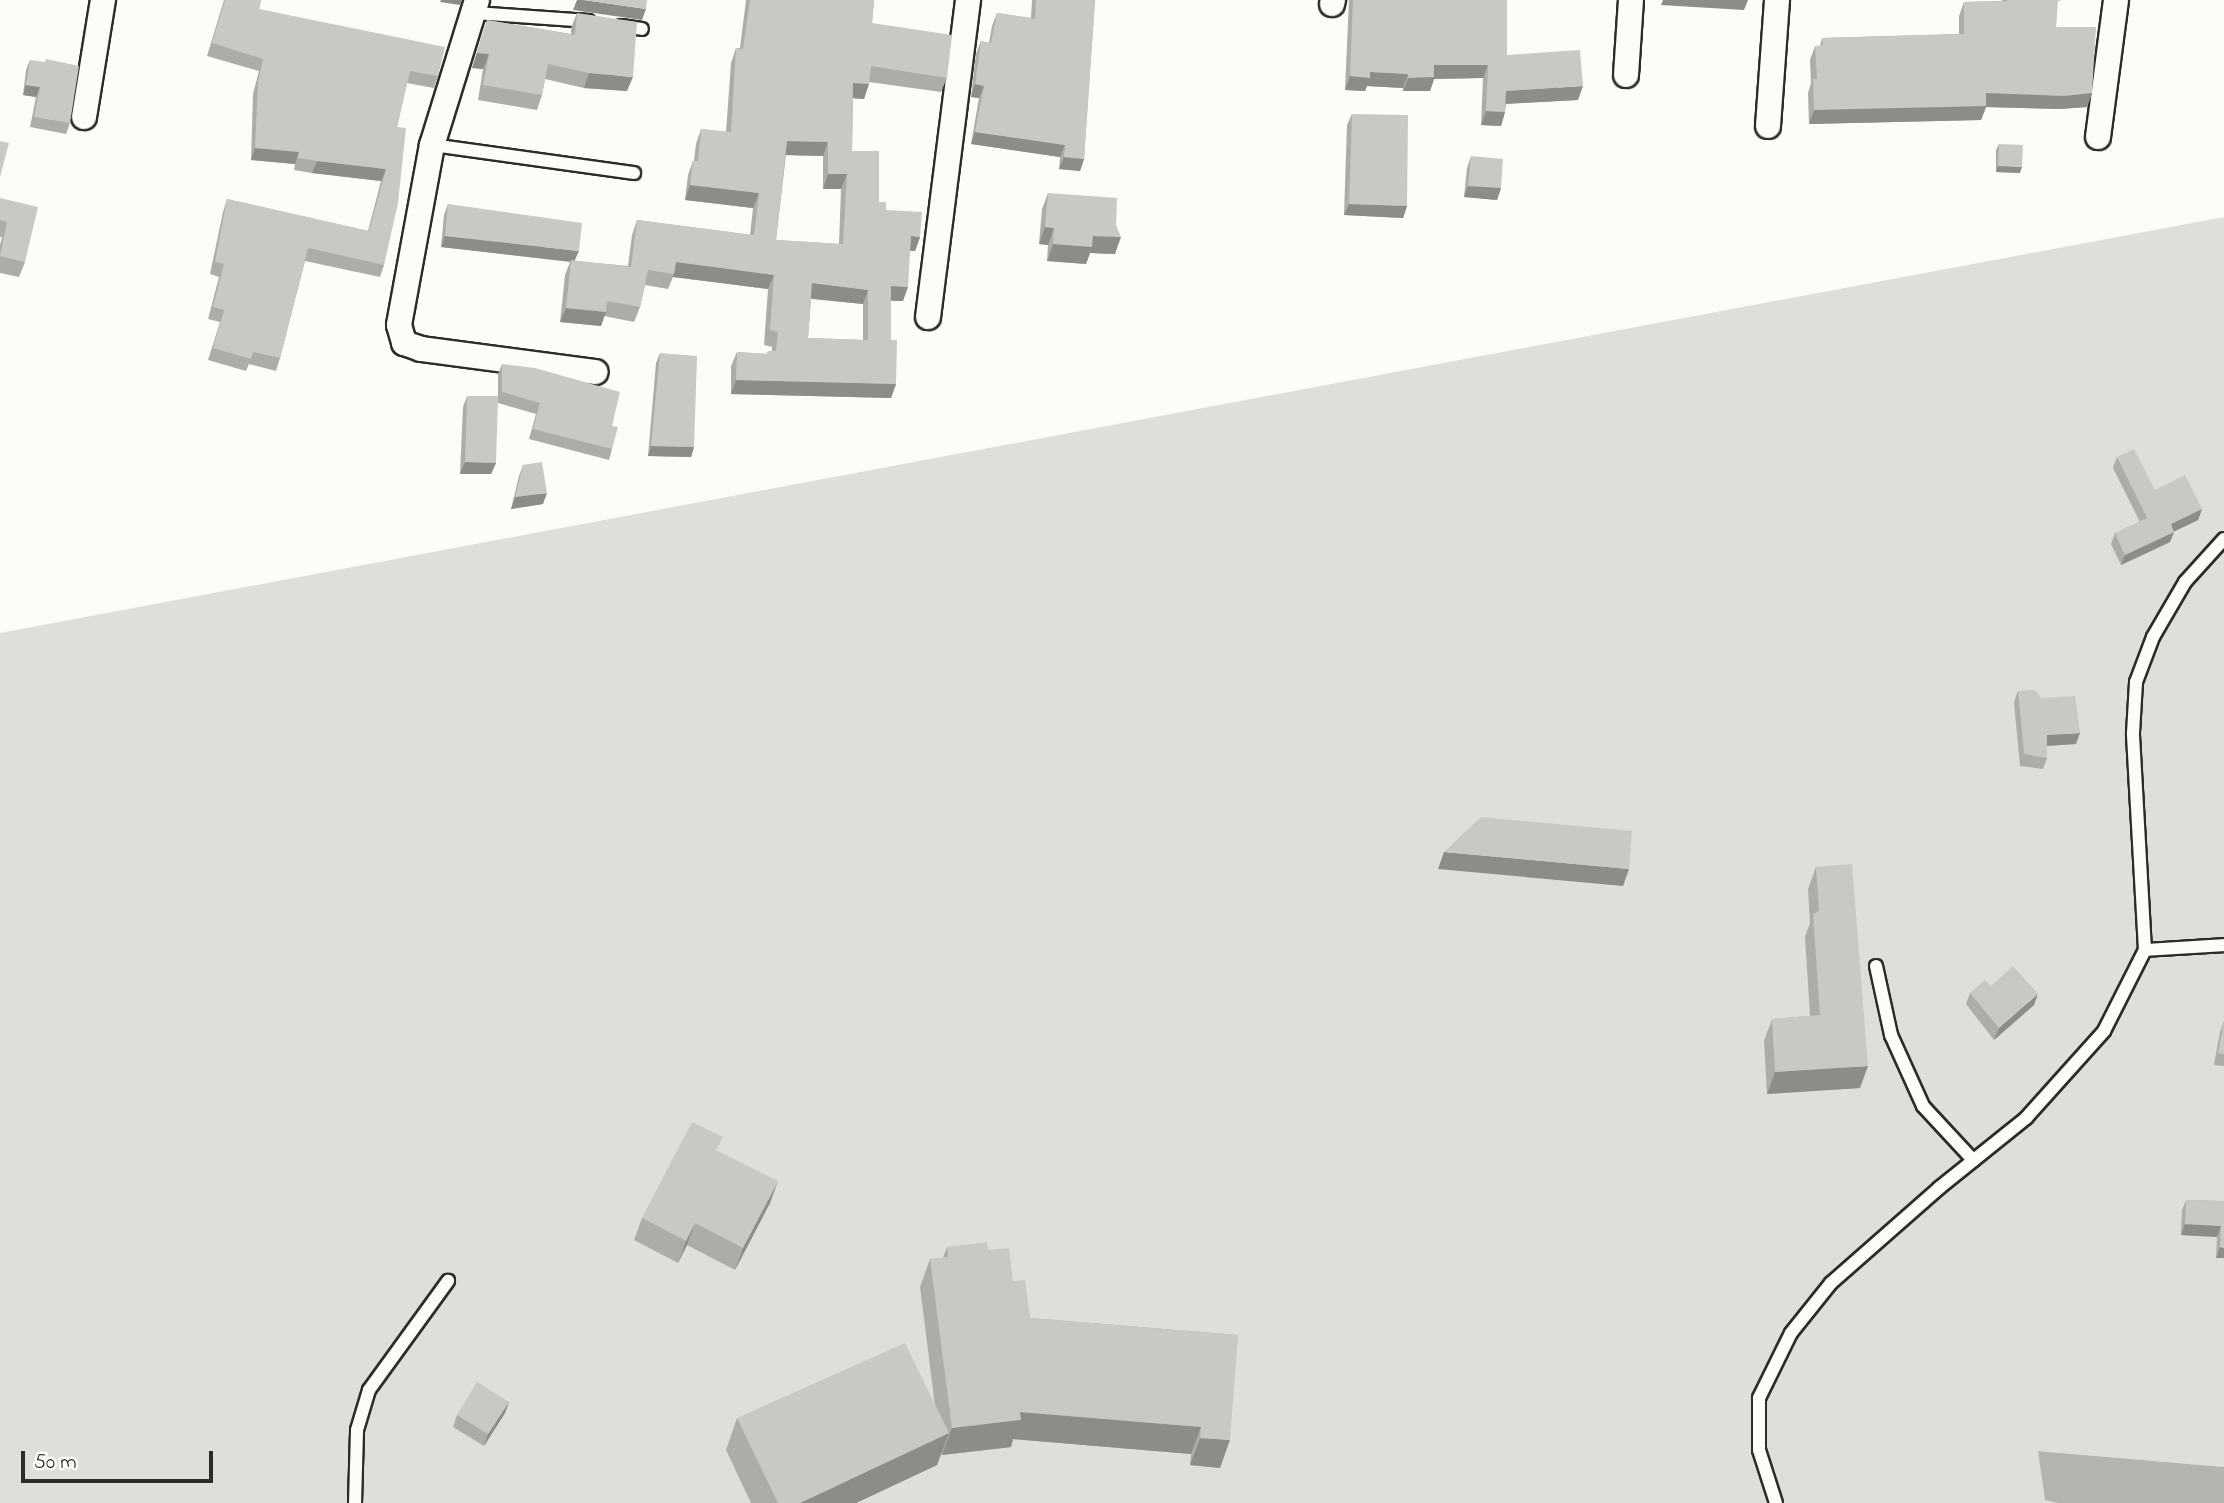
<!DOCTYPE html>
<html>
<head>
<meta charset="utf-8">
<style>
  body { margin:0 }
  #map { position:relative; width:2224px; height:1503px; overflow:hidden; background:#fdfcf7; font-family:"Indie Flower",sans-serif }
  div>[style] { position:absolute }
  .green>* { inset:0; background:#dfdeda }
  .water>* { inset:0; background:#b5b4b1 }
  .roads { filter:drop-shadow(2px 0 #2b2b2b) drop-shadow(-2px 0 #2b2b2b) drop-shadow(0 2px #2b2b2b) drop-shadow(0 -2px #2b2b2b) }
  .service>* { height:12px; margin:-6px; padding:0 6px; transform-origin:6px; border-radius:6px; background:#fdfcf7 }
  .minor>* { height:24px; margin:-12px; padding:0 12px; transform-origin:12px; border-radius:12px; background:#fdfcf7 }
  .wall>* { inset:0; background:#adaca9 }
  .shaded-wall>* { inset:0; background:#8d8c89 }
  .building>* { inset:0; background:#c9c8c4 }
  span { translate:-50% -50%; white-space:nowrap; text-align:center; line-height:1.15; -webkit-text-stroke:7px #fdfcf7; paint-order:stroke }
  .scale { position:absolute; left:21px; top:1451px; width:192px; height:32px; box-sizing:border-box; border:4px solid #2b2b2b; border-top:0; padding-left:9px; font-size:21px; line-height:24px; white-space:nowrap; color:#2b2b2b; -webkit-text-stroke:5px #fdfcf7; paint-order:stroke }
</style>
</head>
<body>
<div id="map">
  <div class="green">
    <div style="clip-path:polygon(2224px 217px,2224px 1467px,2039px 1451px,2045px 1499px,2057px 1503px,0 1503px,0 633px)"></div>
  </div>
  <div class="water">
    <div style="clip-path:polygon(2038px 1451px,2224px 1467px,2224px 1503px,2057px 1503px,2045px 1500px)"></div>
  </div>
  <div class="roads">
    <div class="service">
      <div style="left:475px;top:13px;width:114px;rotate:4deg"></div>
      <div style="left:621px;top:26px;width:21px;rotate:8deg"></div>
      <div style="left:432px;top:145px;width:204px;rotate:7.9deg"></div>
      <div style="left:2145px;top:950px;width:79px;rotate:-3.6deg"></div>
      <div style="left:1876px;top:966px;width:71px;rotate:77.7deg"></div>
      <div style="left:1891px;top:1035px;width:78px;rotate:65.7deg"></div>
      <div style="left:1923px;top:1106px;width:74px;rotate:47.2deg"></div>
      <div style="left:355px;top:1503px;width:73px;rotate:-88.4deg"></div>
      <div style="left:357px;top:1430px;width:42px;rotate:-73.3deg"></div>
      <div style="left:369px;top:1390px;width:135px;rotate:-54.1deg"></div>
      <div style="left:1776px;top:1503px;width:56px;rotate:-107.8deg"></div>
      <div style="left:1759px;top:1450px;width:52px;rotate:-90deg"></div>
      <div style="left:1759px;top:1398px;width:72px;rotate:-63.8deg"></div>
      <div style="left:1791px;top:1333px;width:64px;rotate:-51.3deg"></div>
      <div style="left:1831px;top:1283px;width:144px;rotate:-41.3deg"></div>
      <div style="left:1939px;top:1188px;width:112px;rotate:-38.8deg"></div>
      <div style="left:2026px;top:1118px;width:117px;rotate:-48.1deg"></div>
      <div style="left:2104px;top:1031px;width:91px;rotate:-63.2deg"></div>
      <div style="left:2145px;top:950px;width:217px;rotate:-93.2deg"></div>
      <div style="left:2133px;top:733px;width:51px;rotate:-86.6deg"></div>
      <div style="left:2136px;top:682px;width:48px;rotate:-69.3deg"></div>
      <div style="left:2153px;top:637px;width:64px;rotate:-59.8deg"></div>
      <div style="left:2185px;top:582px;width:58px;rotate:-47.8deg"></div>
    </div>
    <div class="minor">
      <div style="left:477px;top:0;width:152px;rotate:107.2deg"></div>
      <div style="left:432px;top:145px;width:183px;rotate:100.4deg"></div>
      <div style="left:399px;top:325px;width:19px;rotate:74deg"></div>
      <div style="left:404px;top:343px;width:18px;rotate:19deg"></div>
      <div style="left:421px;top:349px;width:176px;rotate:7.5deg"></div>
      <div style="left:1332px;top:4px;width:4px;rotate:-76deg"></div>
      <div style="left:1626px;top:75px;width:75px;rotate:-86.2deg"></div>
      <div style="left:84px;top:117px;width:119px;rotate:-80.8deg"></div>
      <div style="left:1768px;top:126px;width:126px;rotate:-85.9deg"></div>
      <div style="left:2098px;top:137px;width:138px;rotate:-82.5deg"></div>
      <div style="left:928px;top:317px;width:320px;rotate:-82.8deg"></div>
    </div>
  </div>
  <div class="wall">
    <div style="clip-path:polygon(224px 0,261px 0,259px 9px,438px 76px,434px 88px,407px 83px,397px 127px,384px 265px,380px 277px,305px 261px,280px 358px,276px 371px,249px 364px,246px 371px,208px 360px,220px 322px,208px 319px,219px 277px,210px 274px,223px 212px,227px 199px,368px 231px,381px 181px,312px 173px,294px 170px,295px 164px,251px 160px,253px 94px,259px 71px,207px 56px)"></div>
    <div style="clip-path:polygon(evenodd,744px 0,874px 0,872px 23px,947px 78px,941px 92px,869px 82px,864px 99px,853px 98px,852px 151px,879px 202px,886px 210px,920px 237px,915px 251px,910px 251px,903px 301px,891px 301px,891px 340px,896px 384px,891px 398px,731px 394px,731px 366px,737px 352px,767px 354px,768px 351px,772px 351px,772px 347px,764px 345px,768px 289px,673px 277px,668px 289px,645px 285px,640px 307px,634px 322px,604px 316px,601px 326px,560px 322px,565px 275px,570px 262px,441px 247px,444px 215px,448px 204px,575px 261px,628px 266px,632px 235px,637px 220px,750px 235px,753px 208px,685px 200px,688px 175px,693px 161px,694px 161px,696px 144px,701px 129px,726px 132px,731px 63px,736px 48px,740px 48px,746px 0,744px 0,786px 155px,823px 156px,823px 189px,841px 189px,839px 244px,776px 240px,786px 155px,744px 0,811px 299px,863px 304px,863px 340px,808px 338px,811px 299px)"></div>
    <div style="clip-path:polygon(1032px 0,1095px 0,1084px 159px,1080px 171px,1059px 169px,1060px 157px,971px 144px,979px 98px,971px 97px,976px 54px,981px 41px,989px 43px,992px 26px,997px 13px,1031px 18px)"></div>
    <div style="clip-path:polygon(1349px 0,1507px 0,1507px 55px,1578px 100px,1506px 104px,1505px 112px,1501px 126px,1481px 125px,1483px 78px,1434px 79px,1430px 91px,1403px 91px,1403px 88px,1367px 86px,1365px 91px,1345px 90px)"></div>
    <div style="clip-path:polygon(2002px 0,2062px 0,2057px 1px,2056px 27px,2092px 93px,2087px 107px,2059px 109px,1986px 107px,1981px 120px,1809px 124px,1808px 93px,1811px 83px,1810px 60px,1815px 46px,1820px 46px,1822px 38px,1959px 34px,1959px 16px,1964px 2px,2002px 1px)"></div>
    <div style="clip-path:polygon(577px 13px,627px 91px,584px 88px,545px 79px,542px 95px,537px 110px,478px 100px,483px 69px,472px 68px,487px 20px,571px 34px,571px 28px)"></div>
    <div style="clip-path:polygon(30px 60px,70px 123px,66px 134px,30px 127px,36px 97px,23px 95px,26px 70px)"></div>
    <div style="clip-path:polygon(1352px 114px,1407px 206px,1403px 218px,1344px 215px,1347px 125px)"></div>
    <div style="clip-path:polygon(1999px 144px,2020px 173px,1996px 172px,1996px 150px)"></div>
    <div style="clip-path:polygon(1471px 156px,1501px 188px,1497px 200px,1464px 197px,1467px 168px)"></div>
    <div style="clip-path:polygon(1048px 193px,1116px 225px,1115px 254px,1090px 253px,1086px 264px,1047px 261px,1048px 245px,1039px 244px,1042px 209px)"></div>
    <div style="clip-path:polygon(0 198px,25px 262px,19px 277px,0 273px,0 245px,2px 237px,0 237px)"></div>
    <div style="clip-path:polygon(660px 353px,694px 447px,691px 457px,648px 456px,656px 363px)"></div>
    <div style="clip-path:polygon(502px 364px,612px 426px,612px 449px,609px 460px,529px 439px,536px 414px,498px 403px,498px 374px)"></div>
    <div style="clip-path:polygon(467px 396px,496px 463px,491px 474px,460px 474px,463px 407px)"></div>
    <div style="clip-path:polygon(2117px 457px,2155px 490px,2202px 509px,2198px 520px,2174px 531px,2170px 542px,2121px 565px,2111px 544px,2115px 533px,2140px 522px,2113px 468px)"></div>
    <div style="clip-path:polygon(523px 465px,543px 504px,511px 509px,519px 476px)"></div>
    <div style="clip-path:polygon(2018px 691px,2076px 744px,2047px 746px,2047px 758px,2043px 769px,2020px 766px,2014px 702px)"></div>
    <div style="clip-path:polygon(1816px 867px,1860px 1088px,1767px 1094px,1764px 1041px,1772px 1019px,1810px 1016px,1805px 936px,1810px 923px,1808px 889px)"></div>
    <div style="clip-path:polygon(1991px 986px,2034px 1005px,1994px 1040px,1966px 1004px,1970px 993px)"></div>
    <div style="clip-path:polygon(2224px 1021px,2224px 1066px,2214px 1065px,2220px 1032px)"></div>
    <div style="clip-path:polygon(718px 1151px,770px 1203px,735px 1270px,687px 1245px,678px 1263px,634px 1240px,642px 1218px)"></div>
    <div style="clip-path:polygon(2186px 1200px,2224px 1201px,2224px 1258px,2216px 1258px,2217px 1237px,2181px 1235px,2182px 1210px)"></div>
    <div style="clip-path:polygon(947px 1247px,988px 1250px,1013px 1281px,1030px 1318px,1238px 1335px,1220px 1468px,1190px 1465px,1191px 1454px,1013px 1439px,1011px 1447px,942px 1455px,941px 1453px,937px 1465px,856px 1503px,751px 1503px,726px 1450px,737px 1418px,935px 1406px,920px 1287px,930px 1259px,943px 1258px)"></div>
    <div style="clip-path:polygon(509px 1402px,505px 1413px,484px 1446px,453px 1427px,457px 1415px)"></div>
  </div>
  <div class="shaded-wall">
    <div style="clip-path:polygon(441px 0,462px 0,460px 5px,440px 2px)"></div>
    <div style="clip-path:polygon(577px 0,584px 0,646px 9px,642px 20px,573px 10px)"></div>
    <div style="clip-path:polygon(1663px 0,1748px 0,1744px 10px,1661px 5px)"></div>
    <div style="clip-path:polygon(477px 53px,489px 54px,483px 69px,472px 68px)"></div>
    <div style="clip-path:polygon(1434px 65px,1488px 65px,1483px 78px,1434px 79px,1430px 91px,1403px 91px,1408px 78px)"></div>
    <div style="clip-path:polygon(1370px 72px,1408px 74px,1403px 88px,1367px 86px,1365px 91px,1345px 90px,1350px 76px)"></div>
    <div style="clip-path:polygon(589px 73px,633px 77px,627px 91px,584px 88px)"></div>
    <div style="clip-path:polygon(853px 83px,869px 84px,864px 99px,848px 98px)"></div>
    <div style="clip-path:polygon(975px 84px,984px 86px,979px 98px,971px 97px)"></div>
    <div style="clip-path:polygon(26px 85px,40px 87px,36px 97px,23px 95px)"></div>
    <div style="clip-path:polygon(1583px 86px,1578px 100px,1502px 104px,1506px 91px)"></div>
    <div style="clip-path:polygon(1986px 93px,2092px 93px,2087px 107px,2059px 109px,1986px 107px,1981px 120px,1809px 124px,1814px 110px)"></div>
    <div style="clip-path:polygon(1486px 111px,1505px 112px,1501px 126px,1481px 125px)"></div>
    <div style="clip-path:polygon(975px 132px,1065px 145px,1060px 157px,971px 144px)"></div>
    <div style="clip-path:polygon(787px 141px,828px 142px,823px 156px,782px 155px)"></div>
    <div style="clip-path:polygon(255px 148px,299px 152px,295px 164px,251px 160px)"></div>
    <div style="clip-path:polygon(1064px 157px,1084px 159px,1080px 171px,1059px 169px)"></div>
    <div style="clip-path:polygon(317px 161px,386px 169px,381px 181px,312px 173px)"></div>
    <div style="clip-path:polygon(1998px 166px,2022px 167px,2020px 173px,1996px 172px)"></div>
    <div style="clip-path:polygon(828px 174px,847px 174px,841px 189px,823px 189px)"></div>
    <div style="clip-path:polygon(690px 185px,759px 193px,753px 208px,685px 200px)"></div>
    <div style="clip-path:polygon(1468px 186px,1501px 188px,1497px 200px,1464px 197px)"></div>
    <div style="clip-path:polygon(1349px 204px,1407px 206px,1403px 218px,1344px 215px)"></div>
    <div style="clip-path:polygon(1045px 227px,1054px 228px,1048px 245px,1039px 244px)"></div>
    <div style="clip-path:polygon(445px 236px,579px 251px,574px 262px,441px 247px)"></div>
    <div style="clip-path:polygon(911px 236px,920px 237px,915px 251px,906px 250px)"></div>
    <div style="clip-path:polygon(1093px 236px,1121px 237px,1115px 254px,1090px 253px,1086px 264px,1047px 261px,1053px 244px)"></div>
    <div style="clip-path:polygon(676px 262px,774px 275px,768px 289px,673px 277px)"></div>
    <div style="clip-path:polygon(812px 283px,868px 290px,863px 304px,806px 298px)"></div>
    <div style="clip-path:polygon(891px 286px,908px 287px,903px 301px,885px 300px)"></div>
    <div style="clip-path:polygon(566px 308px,606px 312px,601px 326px,560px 322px)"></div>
    <div style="clip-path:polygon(736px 380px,896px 384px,891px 398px,731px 394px)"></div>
    <div style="clip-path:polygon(651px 446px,694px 447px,691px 457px,648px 456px)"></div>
    <div style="clip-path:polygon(465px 462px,496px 463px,491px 474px,460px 474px)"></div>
    <div style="clip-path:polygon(547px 493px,543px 504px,511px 509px,515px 497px)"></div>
    <div style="clip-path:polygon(2202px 509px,2198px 520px,2167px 535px,2171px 524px)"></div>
    <div style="clip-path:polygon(2174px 532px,2170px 542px,2121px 565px,2125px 555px)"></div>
    <div style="clip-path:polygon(2080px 733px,2076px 744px,2043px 746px,2047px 735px)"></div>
    <div style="clip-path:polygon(1444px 852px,1629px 869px,1623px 886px,1438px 869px)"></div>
    <div style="clip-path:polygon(2038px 994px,2034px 1005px,1994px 1040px,1999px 1028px)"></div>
    <div style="clip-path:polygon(1868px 1066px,1860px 1088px,1767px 1094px,1775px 1072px)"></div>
    <div style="clip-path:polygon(778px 1181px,770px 1203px,735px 1270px,743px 1248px)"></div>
    <div style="clip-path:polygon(695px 1223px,687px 1245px,678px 1263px,686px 1241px)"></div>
    <div style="clip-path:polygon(2185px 1224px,2221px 1226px,2217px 1237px,2181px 1235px)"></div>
    <div style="clip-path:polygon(2220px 1247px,2224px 1248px,2224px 1258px,2216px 1258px)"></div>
    <div style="clip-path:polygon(509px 1402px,505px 1413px,484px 1446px,488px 1434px)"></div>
    <div style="clip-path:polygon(1020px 1412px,1201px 1427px,1191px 1454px,1013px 1439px,1011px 1447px,942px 1455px,952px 1428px)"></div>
    <div style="clip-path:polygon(949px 1433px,937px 1465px,856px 1503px,800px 1503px)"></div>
    <div style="clip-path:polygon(1200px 1438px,1230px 1440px,1220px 1468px,1190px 1465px)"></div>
  </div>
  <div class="building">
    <div style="clip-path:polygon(225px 0,261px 0,259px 9px,445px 47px,438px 76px,410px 71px,397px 127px,406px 128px,398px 203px,384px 265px,308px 248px,280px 358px,253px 352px,251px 359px,213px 348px,224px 310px,213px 307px,224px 264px,215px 262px,227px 199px,369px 231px,386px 169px,317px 161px,298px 158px,299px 152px,255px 148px,258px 82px,263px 59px,212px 43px)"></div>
    <div style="clip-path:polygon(584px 0,647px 0,646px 9px)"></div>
    <div style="clip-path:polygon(evenodd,750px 0,874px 0,872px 23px,952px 35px,947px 78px,871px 66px,869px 84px,853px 83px,852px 151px,879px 151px,879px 202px,886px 202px,886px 210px,922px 212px,920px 237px,911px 236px,908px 287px,891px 286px,891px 340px,897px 340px,896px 384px,736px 380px,737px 352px,768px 354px,768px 351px,776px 351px,778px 332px,770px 330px,774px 275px,676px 262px,674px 274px,648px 270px,640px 307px,607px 301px,606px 312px,566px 308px,571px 260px,631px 267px,637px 220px,754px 235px,759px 193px,690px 185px,693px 161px,698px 161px,701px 129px,731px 132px,736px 48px,743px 49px,750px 0,787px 141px,828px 142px,828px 174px,847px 174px,843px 244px,776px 240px,787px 141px,750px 0,812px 283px,868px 290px,868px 340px,808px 338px,812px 283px)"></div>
    <div style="clip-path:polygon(1036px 0,1095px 0,1084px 159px,1064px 157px,1065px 145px,975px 132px,984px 86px,975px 84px,981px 41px,991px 43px,997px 13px,1035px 19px)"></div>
    <div style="clip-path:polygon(1353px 0,1507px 0,1507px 55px,1580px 50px,1583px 86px,1506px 91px,1505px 112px,1486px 111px,1488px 65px,1434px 65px,1434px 77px,1408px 78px,1408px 74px,1370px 72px,1370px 78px,1350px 76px)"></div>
    <div style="clip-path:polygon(2007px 0,2058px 0,2056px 27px,2096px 27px,2092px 93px,2064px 96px,1986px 93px,1986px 106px,1814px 110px,1813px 79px,1817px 79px,1815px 46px,1823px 45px,1822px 38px,1964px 34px,1964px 2px,2007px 1px)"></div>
    <div style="clip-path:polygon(577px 13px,637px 22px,633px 77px,589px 73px,548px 64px,542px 95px,483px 85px,489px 54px,477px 53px,487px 20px,575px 35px)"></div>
    <div style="clip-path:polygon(46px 59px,79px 66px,70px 123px,34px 117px,40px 87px,26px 85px,30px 60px,45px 62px)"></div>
    <div style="clip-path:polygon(1352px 114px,1408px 115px,1407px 206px,1349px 204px)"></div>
    <div style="clip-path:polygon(0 141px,9px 143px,0 177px)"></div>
    <div style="clip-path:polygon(1999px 144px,2023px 145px,2022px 167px,1998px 166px)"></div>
    <div style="clip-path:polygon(1471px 156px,1503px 159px,1501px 188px,1468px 186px)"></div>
    <div style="clip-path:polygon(1048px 193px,1117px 198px,1116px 225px,1121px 237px,1093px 236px,1092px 247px,1053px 244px,1054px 228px,1045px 227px)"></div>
    <div style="clip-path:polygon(0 198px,38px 207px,25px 262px,0 256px,7px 222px,0 220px)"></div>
    <div style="clip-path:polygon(448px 204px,582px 223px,579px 251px,445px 236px)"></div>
    <div style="clip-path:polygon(660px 353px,697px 356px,694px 447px,651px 446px)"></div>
    <div style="clip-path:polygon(502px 364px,535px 368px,620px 392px,612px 426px,618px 427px,612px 449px,533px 429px,540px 403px,502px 392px)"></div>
    <div style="clip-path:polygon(467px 396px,498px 396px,496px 463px,465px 462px)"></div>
    <div style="clip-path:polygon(2134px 449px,2155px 490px,2185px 475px,2202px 509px,2171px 524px,2174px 532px,2125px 555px,2115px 533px,2147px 518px,2117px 457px)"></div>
    <div style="clip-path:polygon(542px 462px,547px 493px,515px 497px,523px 465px)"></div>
    <div style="clip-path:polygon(2035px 690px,2041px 698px,2075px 696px,2080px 733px,2047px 735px,2047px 758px,2024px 754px,2018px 691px)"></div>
    <div style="clip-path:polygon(1481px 817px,1632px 831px,1629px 869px,1444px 852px)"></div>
    <div style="clip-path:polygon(1852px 864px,1868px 1066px,1775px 1072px,1772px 1019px,1820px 1015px,1813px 914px,1819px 911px,1816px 867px)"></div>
    <div style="clip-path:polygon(2013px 966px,2038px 994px,1999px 1028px,1970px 993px,1985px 980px,1991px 986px)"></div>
    <div style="clip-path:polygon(2224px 1022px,2224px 1054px,2218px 1053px)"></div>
    <div style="clip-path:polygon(692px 1122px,723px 1137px,716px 1150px,778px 1181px,743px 1248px,695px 1223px,686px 1241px,642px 1218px)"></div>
    <div style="clip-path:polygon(2186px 1200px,2224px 1201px,2224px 1248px,2220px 1247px,2221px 1226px,2185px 1224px)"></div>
    <div style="clip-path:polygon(987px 1242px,988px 1250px,1009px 1248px,1013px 1281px,1025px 1280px,1030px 1318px,1238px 1335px,1230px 1440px,1200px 1438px,1201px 1427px,1020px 1412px,1021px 1420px,952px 1428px,930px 1259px,948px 1257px,947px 1247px)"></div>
    <div style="clip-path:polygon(905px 1343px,949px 1433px,800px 1503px,778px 1503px,737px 1418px)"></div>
    <div style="clip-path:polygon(477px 1382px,509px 1402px,488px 1434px,457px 1415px)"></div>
  </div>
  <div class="scale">50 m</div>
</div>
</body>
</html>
